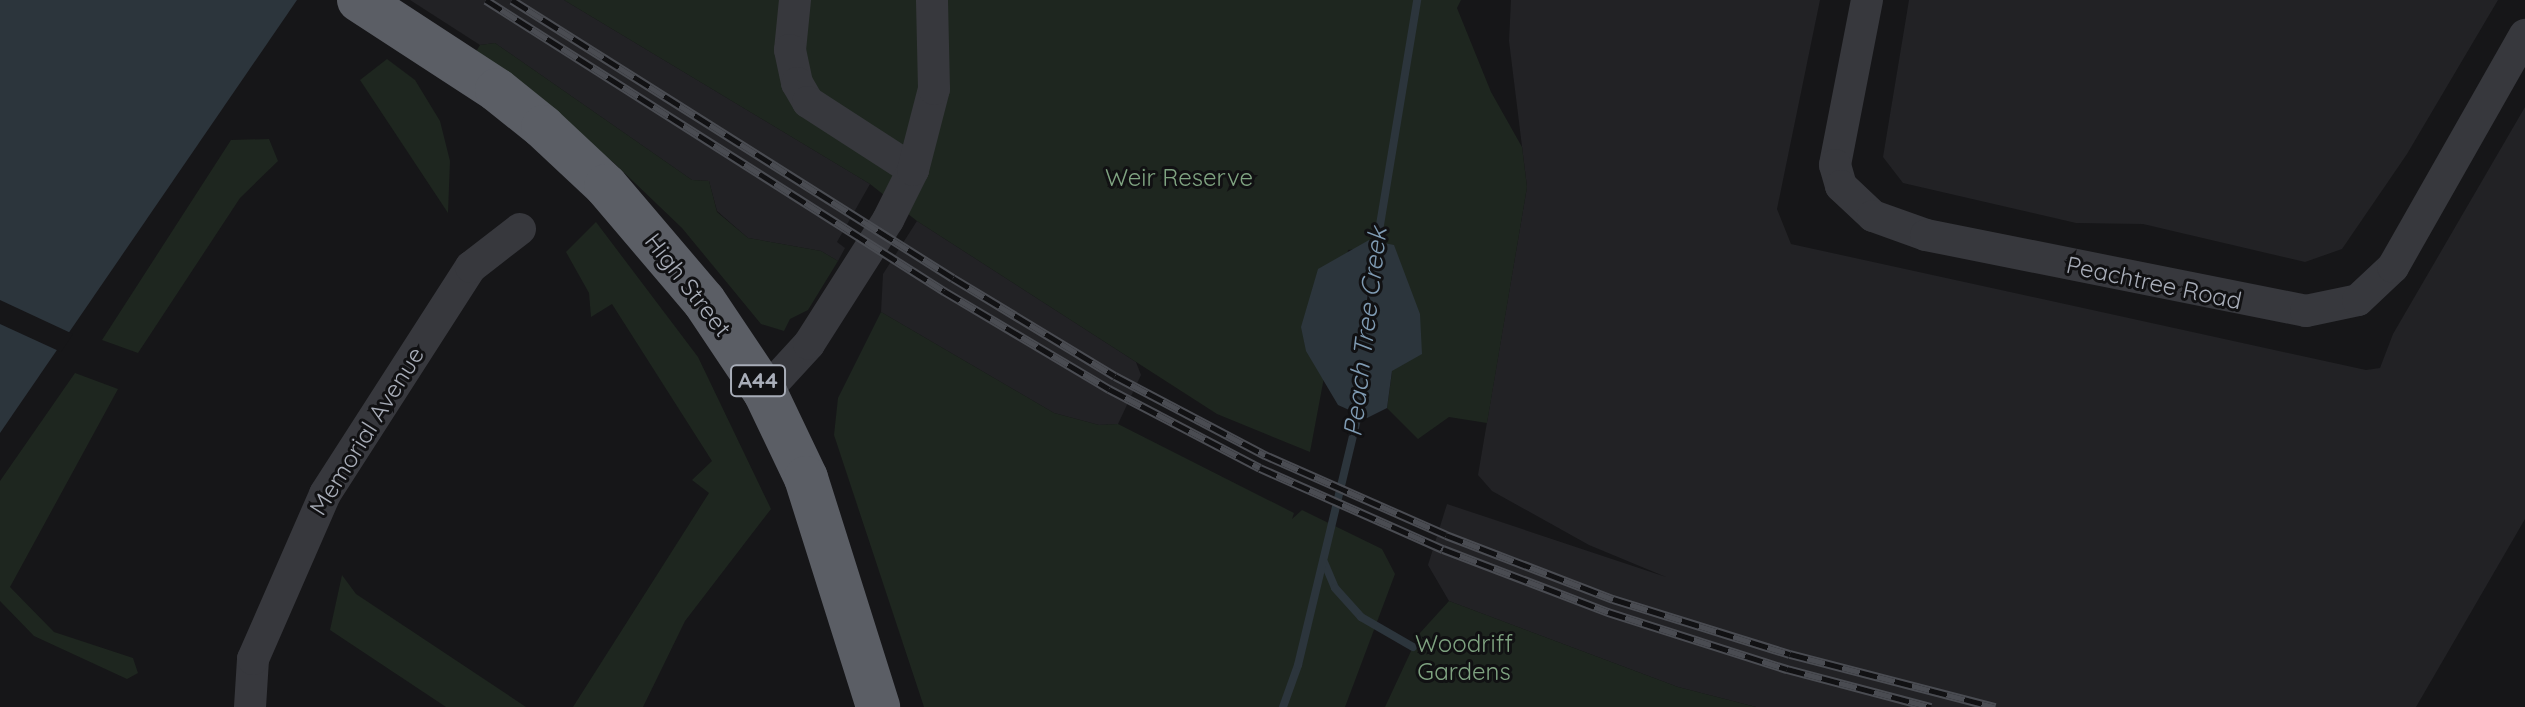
<!DOCTYPE html>
<html>
<head>
<meta charset="utf-8">
<style>
  body { margin:0 }
  #map { position:relative; width:2525px; height:707px; overflow:hidden; background:#161618; font-family:Quicksand,sans-serif }
  div>[style] { position:absolute }
  .built>* { inset:0; background:#222225 }
  .green>* { inset:0; background:#1e261f }
  .water>* { inset:0; background:#2c353c }
  .pier>* { inset:0; background:#161618 }
  .stream>* { height:8px; margin:-4px; padding:0 4px; transform-origin:4px; border-radius:4px; background:#2c353c }
  .minor>* { height:32px; margin:-16px; padding:0 16px; transform-origin:16px; border-radius:16px; background:#37383d }
  .trunk>* { height:44px; margin:-22px; padding:0 22px; transform-origin:22px; border-radius:22px; background:#5b5e65 }
  .rail>* { height:9px; margin-top:-4.5px; transform-origin:0; background:repeating-linear-gradient(90deg,#111113 0 18px,#4a4c52 0 36px); box-sizing:border-box; border-block:2px solid #4a4c52 }
  span { translate:-50% -50%; white-space:nowrap; text-align:center; line-height:1.15; -webkit-text-stroke:6px #111113; paint-order:stroke }
  .shield-label span { padding:2px 6px; background:#111113; border:2px solid; border-radius:6px; -webkit-text-stroke-width:0 }
  .shield-label { font-size:22px; color:#a8adb8; font-weight:700 }
  .park-label { font-size:24px; color:#7fa381 }
  .street-label { font-size:24px; color:#a8adb8 }
  .water-label { font-size:26px; color:#7f9bb3; font-style:italic }
</style>
</head>
<body>
<div id="map">
  <div class="built">
    <div style="clip-path:polygon(410px 0,564px 0,870px 184px,837px 242px,845px 248px,838px 261px,821px 251px,748px 238px,717px 211px,709px 181px,692px 180px,495px 43px,480px 45px)"></div>
    <div style="clip-path:polygon(1511px 0,1820px 0,1777px 209px,1791px 244px,2366px 370px,2380px 368px,2393px 334px,2525px 107px,2525px 519px,2416px 707px,1756px 707px,1678px 687px,1449px 601px,1428px 565px,1447px 504px,1666px 577px,1589px 545px,1492px 491px,1478px 475px,1527px 187px,1509px 41px)"></div>
    <div style="clip-path:polygon(1909px 0,2498px 0,2407px 154px,2342px 249px,2305px 262px,2143px 224px,2076px 223px,1903px 183px,1883px 157px)"></div>
    <div style="clip-path:polygon(917px 221px,1136px 362px,1141px 375px,1118px 424px,1099px 425px,1054px 413px,881px 312px,883px 274px)"></div>
  </div>
  <div class="green">
    <div style="clip-path:polygon(564px 0,1461px 0,1457px 8px,1491px 92px,1522px 147px,1527px 187px,1487px 423px,1449px 417px,1418px 439px,1387px 408px,1405px 279px,1393px 245px,1348px 250px,1310px 452px,1217px 414px,917px 221px,870px 184px)"></div>
    <div style="clip-path:polygon(495px 43px,692px 180px,709px 181px,717px 212px,748px 238px,821px 251px,838px 261px,808px 310px,790px 319px,784px 331px,761px 324px,682px 228px,613px 162px,474px 55px,480px 45px)"></div>
    <div style="clip-path:polygon(387px 59px,415px 80px,440px 121px,450px 161px,448px 213px,360px 80px)"></div>
    <div style="clip-path:polygon(269px 139px,278px 161px,240px 198px,138px 353px,102px 340px,231px 140px)"></div>
    <div style="clip-path:polygon(596px 222px,698px 357px,771px 509px,685px 621px,643px 707px,573px 707px,709px 493px,692px 480px,712px 461px,612px 304px,591px 317px,589px 293px,566px 252px)"></div>
    <div style="clip-path:polygon(881px 312px,1054px 413px,1099px 425px,1118px 424px,1294px 513px,1292px 519px,1302px 510px,1382px 549px,1395px 574px,1345px 707px,924px 707px,834px 435px,838px 398px)"></div>
    <div style="clip-path:polygon(75px 373px,118px 389px,10px 587px,54px 632px,133px 658px,138px 673px,127px 679px,34px 636px,0 601px,0 481px)"></div>
    <div style="clip-path:polygon(342px 575px,356px 594px,526px 707px,446px 707px,330px 630px)"></div>
    <div style="clip-path:polygon(1449px 601px,1678px 687px,1756px 707px,1385px 707px,1419px 634px)"></div>
  </div>
  <div class="water">
    <div style="clip-path:polygon(0 0,297px 0,0 433px)"></div>
    <div style="clip-path:polygon(1369px 240px,1394px 245px,1420px 314px,1422px 354px,1392px 371px,1387px 408px,1367px 418px,1338px 405px,1306px 351px,1301px 327px,1318px 269px)"></div>
  </div>
  <div class="pier">
    <div style="clip-path:polygon(0 300px,73px 334px,61px 352px,0 324px)"></div>
  </div>
  <div class="stream">
    <div style="left:1376px;top:249px;width:252px;rotate:-80.6deg"></div>
    <div style="left:1324px;top:562px;width:28px;rotate:67deg"></div>
    <div style="left:1335px;top:588px;width:39px;rotate:48deg"></div>
    <div style="left:1361px;top:617px;width:60px;rotate:30deg"></div>
    <div style="left:1283px;top:707px;width:45px;rotate:-70.3deg"></div>
    <div style="left:1298px;top:665px;width:266px;rotate:-76.5deg"></div>
  </div>
  <div class="minor">
    <div style="left:795px;top:0;width:50px;rotate:95.7deg"></div>
    <div style="left:790px;top:50px;width:34px;rotate:78deg"></div>
    <div style="left:797px;top:83px;width:22px;rotate:60deg"></div>
    <div style="left:808px;top:102px;width:125px;rotate:32.9deg"></div>
    <div style="left:1867px;top:0;width:168px;rotate:101deg"></div>
    <div style="left:1835px;top:165px;width:22px;rotate:74deg"></div>
    <div style="left:1841px;top:186px;width:44px;rotate:43.2deg"></div>
    <div style="left:1873px;top:216px;width:56px;rotate:19.7deg"></div>
    <div style="left:1926px;top:235px;width:388px;rotate:11.3deg"></div>
    <div style="left:2306px;top:311px;width:53px;rotate:-11.9deg"></div>
    <div style="left:2358px;top:300px;width:48px;rotate:-43.3deg"></div>
    <div style="left:2393px;top:267px;width:267px;rotate:-60.4deg"></div>
    <div style="left:765px;top:392px;width:65px;rotate:-47.5deg"></div>
    <div style="left:809px;top:344px;width:147px;rotate:-57.5deg"></div>
    <div style="left:888px;top:220px;width:56px;rotate:-63.4deg"></div>
    <div style="left:913px;top:170px;width:84px;rotate:-75.5deg"></div>
    <div style="left:934px;top:89px;width:89px;rotate:-91.3deg"></div>
    <div style="left:250px;top:707px;width:48px;rotate:-86.4deg"></div>
    <div style="left:253px;top:659px;width:180px;rotate:-66.4deg"></div>
    <div style="left:325px;top:494px;width:270px;rotate:-57.3deg"></div>
    <div style="left:471px;top:267px;width:62px;rotate:-37.8deg"></div>
  </div>
  <div class="trunk">
    <div style="left:359px;top:0;width:165px;rotate:33.1deg"></div>
    <div style="left:497px;top:90px;width:59px;rotate:38.8deg"></div>
    <div style="left:543px;top:127px;width:86px;rotate:43.1deg"></div>
    <div style="left:606px;top:186px;width:151px;rotate:49.6deg"></div>
    <div style="left:704px;top:301px;width:110px;rotate:56.2deg"></div>
    <div style="left:765px;top:392px;width:95px;rotate:64.5deg"></div>
    <div style="left:806px;top:478px;width:240px;rotate:72.5deg"></div>
  </div>
  <div class="rail">
    <div style="left:486px;top:0;width:543px;rotate:32.43deg"></div>
    <div style="left:944px;top:291px;width:192px;rotate:30.7deg"></div>
    <div style="left:1109px;top:389px;width:170px;rotate:27.6deg"></div>
    <div style="left:1260px;top:468px;width:200px;rotate:23.9deg"></div>
    <div style="left:1443px;top:549px;width:177px;rotate:20.9deg"></div>
    <div style="left:1608px;top:612px;width:188px;rotate:17.7deg"></div>
    <div style="left:1787px;top:669px;width:149px;rotate:14.8deg"></div>
    <div style="left:512px;top:0;width:521px;rotate:32.23deg"></div>
    <div style="left:953px;top:278px;width:189px;rotate:31.2deg"></div>
    <div style="left:1115px;top:376px;width:170px;rotate:27.8deg"></div>
    <div style="left:1265px;top:455px;width:198px;rotate:23.8deg"></div>
    <div style="left:1446px;top:535px;width:179px;rotate:21deg"></div>
    <div style="left:1613px;top:599px;width:185px;rotate:17.3deg"></div>
    <div style="left:1790px;top:654px;width:212px;rotate:14.5deg"></div>
  </div>
  <div class="shield-label">
    <span style="left:758px;top:381px">A44</span>
  </div>
  <div class="park-label">
    <span style="left:1179px;top:178px">Weir Reserve</span>
    <span style="left:1464px;top:658px">Woodriff<br>Gardens</span>
  </div>
  <div class="street-label">
    <span style="left:2154px;top:283px;rotate:12deg">Peachtree Road</span>
    <span style="left:688px;top:285px;rotate:52deg">High Street</span>
    <span style="left:367px;top:431px;rotate:-58deg">Memorial Avenue</span>
  </div>
  <div class="water-label">
    <span style="left:1365px;top:332px;rotate:-83deg">Peach Tree Creek</span>
  </div>
</div>
</body>
</html>
